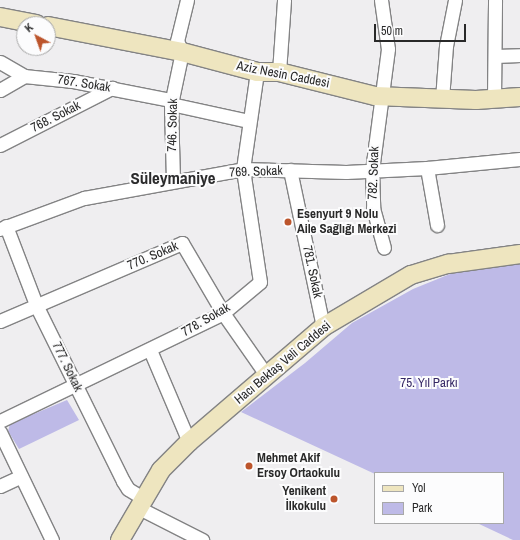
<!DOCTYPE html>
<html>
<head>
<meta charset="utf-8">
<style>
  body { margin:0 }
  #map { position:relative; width:520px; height:540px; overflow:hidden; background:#efeef0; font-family:"Archivo Narrow",sans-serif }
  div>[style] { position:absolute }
  .green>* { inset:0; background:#bebae7 }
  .roads { filter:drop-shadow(1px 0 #838384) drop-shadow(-1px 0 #838384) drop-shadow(0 1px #838384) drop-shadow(0 -1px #838384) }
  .street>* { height:13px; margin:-6.5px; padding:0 6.5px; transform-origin:6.5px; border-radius:6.5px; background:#fff }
  .secondary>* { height:18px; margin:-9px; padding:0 9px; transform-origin:9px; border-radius:9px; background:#eee5bf }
  .dots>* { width:11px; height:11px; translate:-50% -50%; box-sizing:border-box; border:2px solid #fcfcfd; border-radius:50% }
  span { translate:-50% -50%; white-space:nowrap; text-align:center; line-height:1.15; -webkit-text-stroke:4px #fcfcfd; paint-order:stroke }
  .street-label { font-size:13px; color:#292929 }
  .poi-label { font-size:13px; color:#292929; font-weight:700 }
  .left { translate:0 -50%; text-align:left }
  .right { translate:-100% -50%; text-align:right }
  .park-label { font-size:13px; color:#352765 }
  .district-label { font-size:17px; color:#2b2b2c; font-weight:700 }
  .legend { position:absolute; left:374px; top:472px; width:130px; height:52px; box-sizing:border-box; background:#fcfcfd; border:1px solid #a8a8a8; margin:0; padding:5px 7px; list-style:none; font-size:12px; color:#292929 }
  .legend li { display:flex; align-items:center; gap:8px; height:20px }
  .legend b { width:20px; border:1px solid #a8a8a8 }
  .north { position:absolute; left:16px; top:16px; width:40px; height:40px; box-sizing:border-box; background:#fcfcfd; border:1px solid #a8a8a8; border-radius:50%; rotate:319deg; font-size:11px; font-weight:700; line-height:16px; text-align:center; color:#292929 }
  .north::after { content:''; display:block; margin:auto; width:14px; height:18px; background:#bc552c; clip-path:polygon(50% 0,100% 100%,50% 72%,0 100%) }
  .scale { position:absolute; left:374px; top:24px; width:92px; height:18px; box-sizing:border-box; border:2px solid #292929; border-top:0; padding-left:5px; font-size:12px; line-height:14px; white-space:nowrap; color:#292929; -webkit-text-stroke:3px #fcfcfd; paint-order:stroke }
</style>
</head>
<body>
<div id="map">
  <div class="green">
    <div style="clip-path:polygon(520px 264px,520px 540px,513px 540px,477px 523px,503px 523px,503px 473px,375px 474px,241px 412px,305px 363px,352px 323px,413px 289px,450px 274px)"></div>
    <div style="clip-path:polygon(67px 400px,79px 420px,19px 449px,8px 431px,10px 424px)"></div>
  </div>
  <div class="roads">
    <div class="street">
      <div style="left:381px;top:0;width:49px;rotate:81.9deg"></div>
      <div style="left:388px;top:49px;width:123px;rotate:97.5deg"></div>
      <div style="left:372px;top:171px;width:37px;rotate:88deg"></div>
      <div style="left:373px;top:208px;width:41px;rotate:74.6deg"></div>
      <div style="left:495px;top:56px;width:25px;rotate:-2deg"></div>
      <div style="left:0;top:62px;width:28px;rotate:30deg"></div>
      <div style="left:279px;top:72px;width:72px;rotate:-86deg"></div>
      <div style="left:0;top:90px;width:28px;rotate:-30deg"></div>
      <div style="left:24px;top:76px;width:49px;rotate:5.8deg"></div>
      <div style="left:73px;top:81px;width:100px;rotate:11deg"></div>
      <div style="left:442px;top:99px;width:53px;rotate:-85.7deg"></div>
      <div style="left:446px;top:46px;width:47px;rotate:-78.9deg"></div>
      <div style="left:494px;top:99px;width:99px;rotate:-89.4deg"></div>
      <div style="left:171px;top:104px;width:80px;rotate:12.3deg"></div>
      <div style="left:0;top:145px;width:126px;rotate:-27deg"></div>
      <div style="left:427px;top:168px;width:58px;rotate:80deg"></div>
      <div style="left:290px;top:170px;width:160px;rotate:78.1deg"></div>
      <div style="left:173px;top:181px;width:77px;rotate:-91.5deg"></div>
      <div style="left:171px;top:104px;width:53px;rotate:-78.1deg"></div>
      <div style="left:182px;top:52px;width:12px;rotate:-114deg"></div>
      <div style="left:177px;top:41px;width:42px;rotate:-76.3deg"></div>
      <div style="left:6px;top:226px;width:87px;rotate:69.1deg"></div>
      <div style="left:37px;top:307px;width:194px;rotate:63.7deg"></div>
      <div style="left:123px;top:481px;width:9px;rotate:58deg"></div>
      <div style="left:128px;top:489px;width:17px;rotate:31deg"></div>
      <div style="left:0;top:229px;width:90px;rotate:-20.3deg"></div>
      <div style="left:84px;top:198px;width:162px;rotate:-10.3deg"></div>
      <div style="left:243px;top:169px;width:103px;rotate:1.7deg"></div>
      <div style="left:346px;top:172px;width:81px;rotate:-2.8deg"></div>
      <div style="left:427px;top:168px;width:93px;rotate:-5.5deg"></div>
      <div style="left:0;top:321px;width:198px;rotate:-23.2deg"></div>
      <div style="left:182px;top:243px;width:81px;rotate:59.6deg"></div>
      <div style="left:223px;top:313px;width:77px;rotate:55.1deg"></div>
      <div style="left:150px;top:350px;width:100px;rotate:67deg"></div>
      <div style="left:0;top:421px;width:248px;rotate:-25.8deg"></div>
      <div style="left:223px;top:313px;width:48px;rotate:-40deg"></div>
      <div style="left:260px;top:282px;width:114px;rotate:-98.6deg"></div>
      <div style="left:243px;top:169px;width:98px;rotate:-81.8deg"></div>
      <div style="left:0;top:432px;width:120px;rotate:64.3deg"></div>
      <div style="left:0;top:486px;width:23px;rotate:-25deg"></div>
      <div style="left:139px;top:508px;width:71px;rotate:26.9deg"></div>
    </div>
    <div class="secondary">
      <div style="left:0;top:17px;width:37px;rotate:11deg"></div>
      <div style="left:48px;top:26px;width:136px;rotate:11deg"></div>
      <div style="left:182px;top:52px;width:78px;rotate:14.9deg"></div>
      <div style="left:257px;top:72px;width:22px"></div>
      <div style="left:279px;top:72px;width:99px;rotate:14deg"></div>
      <div style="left:375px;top:96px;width:101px;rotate:2.3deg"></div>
      <div style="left:476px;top:100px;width:44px;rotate:-3.9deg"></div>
      <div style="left:120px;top:540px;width:81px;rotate:-59.6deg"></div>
      <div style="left:161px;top:470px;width:40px;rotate:-45deg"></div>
      <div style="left:189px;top:442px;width:177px;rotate:-40.6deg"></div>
      <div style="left:323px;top:327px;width:102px;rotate:-30.6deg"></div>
      <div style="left:411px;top:275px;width:39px;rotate:-17deg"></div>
      <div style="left:448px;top:264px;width:73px;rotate:-7.9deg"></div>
    </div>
  </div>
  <div class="dots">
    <div style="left:288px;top:222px;background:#bc552c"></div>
    <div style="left:249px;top:466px;background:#bc552c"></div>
    <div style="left:334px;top:499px;background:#bc552c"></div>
  </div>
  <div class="street-label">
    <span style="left:283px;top:75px;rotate:11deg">Aziz Nesin Caddesi</span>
    <span style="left:84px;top:84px;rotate:9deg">767. Sokak</span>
    <span style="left:56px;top:117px;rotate:-27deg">768. Sokak</span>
    <span style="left:173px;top:125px;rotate:-89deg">746. Sokak</span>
    <span style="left:256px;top:172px;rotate:-2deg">769. Sokak</span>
    <span style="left:374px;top:173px;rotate:-88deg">782. Sokak</span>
    <span style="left:153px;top:256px;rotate:-23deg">770. Sokak</span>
    <span style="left:312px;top:272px;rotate:78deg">781. Sokak</span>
    <span style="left:206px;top:320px;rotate:-30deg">778. Sokak</span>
    <span style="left:283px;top:363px;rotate:-40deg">Hacı Bektaş Veli Caddesi</span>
    <span style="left:67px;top:367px;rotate:64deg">777. Sokak</span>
  </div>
  <div class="poi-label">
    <span class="left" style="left:297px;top:222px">Esenyurt 9 Nolu<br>Aile Sağlığı Merkezi</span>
    <span class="left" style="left:257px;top:466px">Mehmet Akif<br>Ersoy Ortaokulu</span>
    <span class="right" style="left:326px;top:499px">Yenikent<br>İlkokulu</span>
  </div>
  <div class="park-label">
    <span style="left:429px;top:383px">75. Yıl Parkı</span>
  </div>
  <div class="district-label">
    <span style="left:173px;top:178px">Süleymaniye</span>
  </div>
  <ul class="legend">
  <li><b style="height:5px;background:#eee5bf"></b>Yol</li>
  <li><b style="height:11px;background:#bebae7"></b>Park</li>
  </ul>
  <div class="north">K</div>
  <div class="scale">50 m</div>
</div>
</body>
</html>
